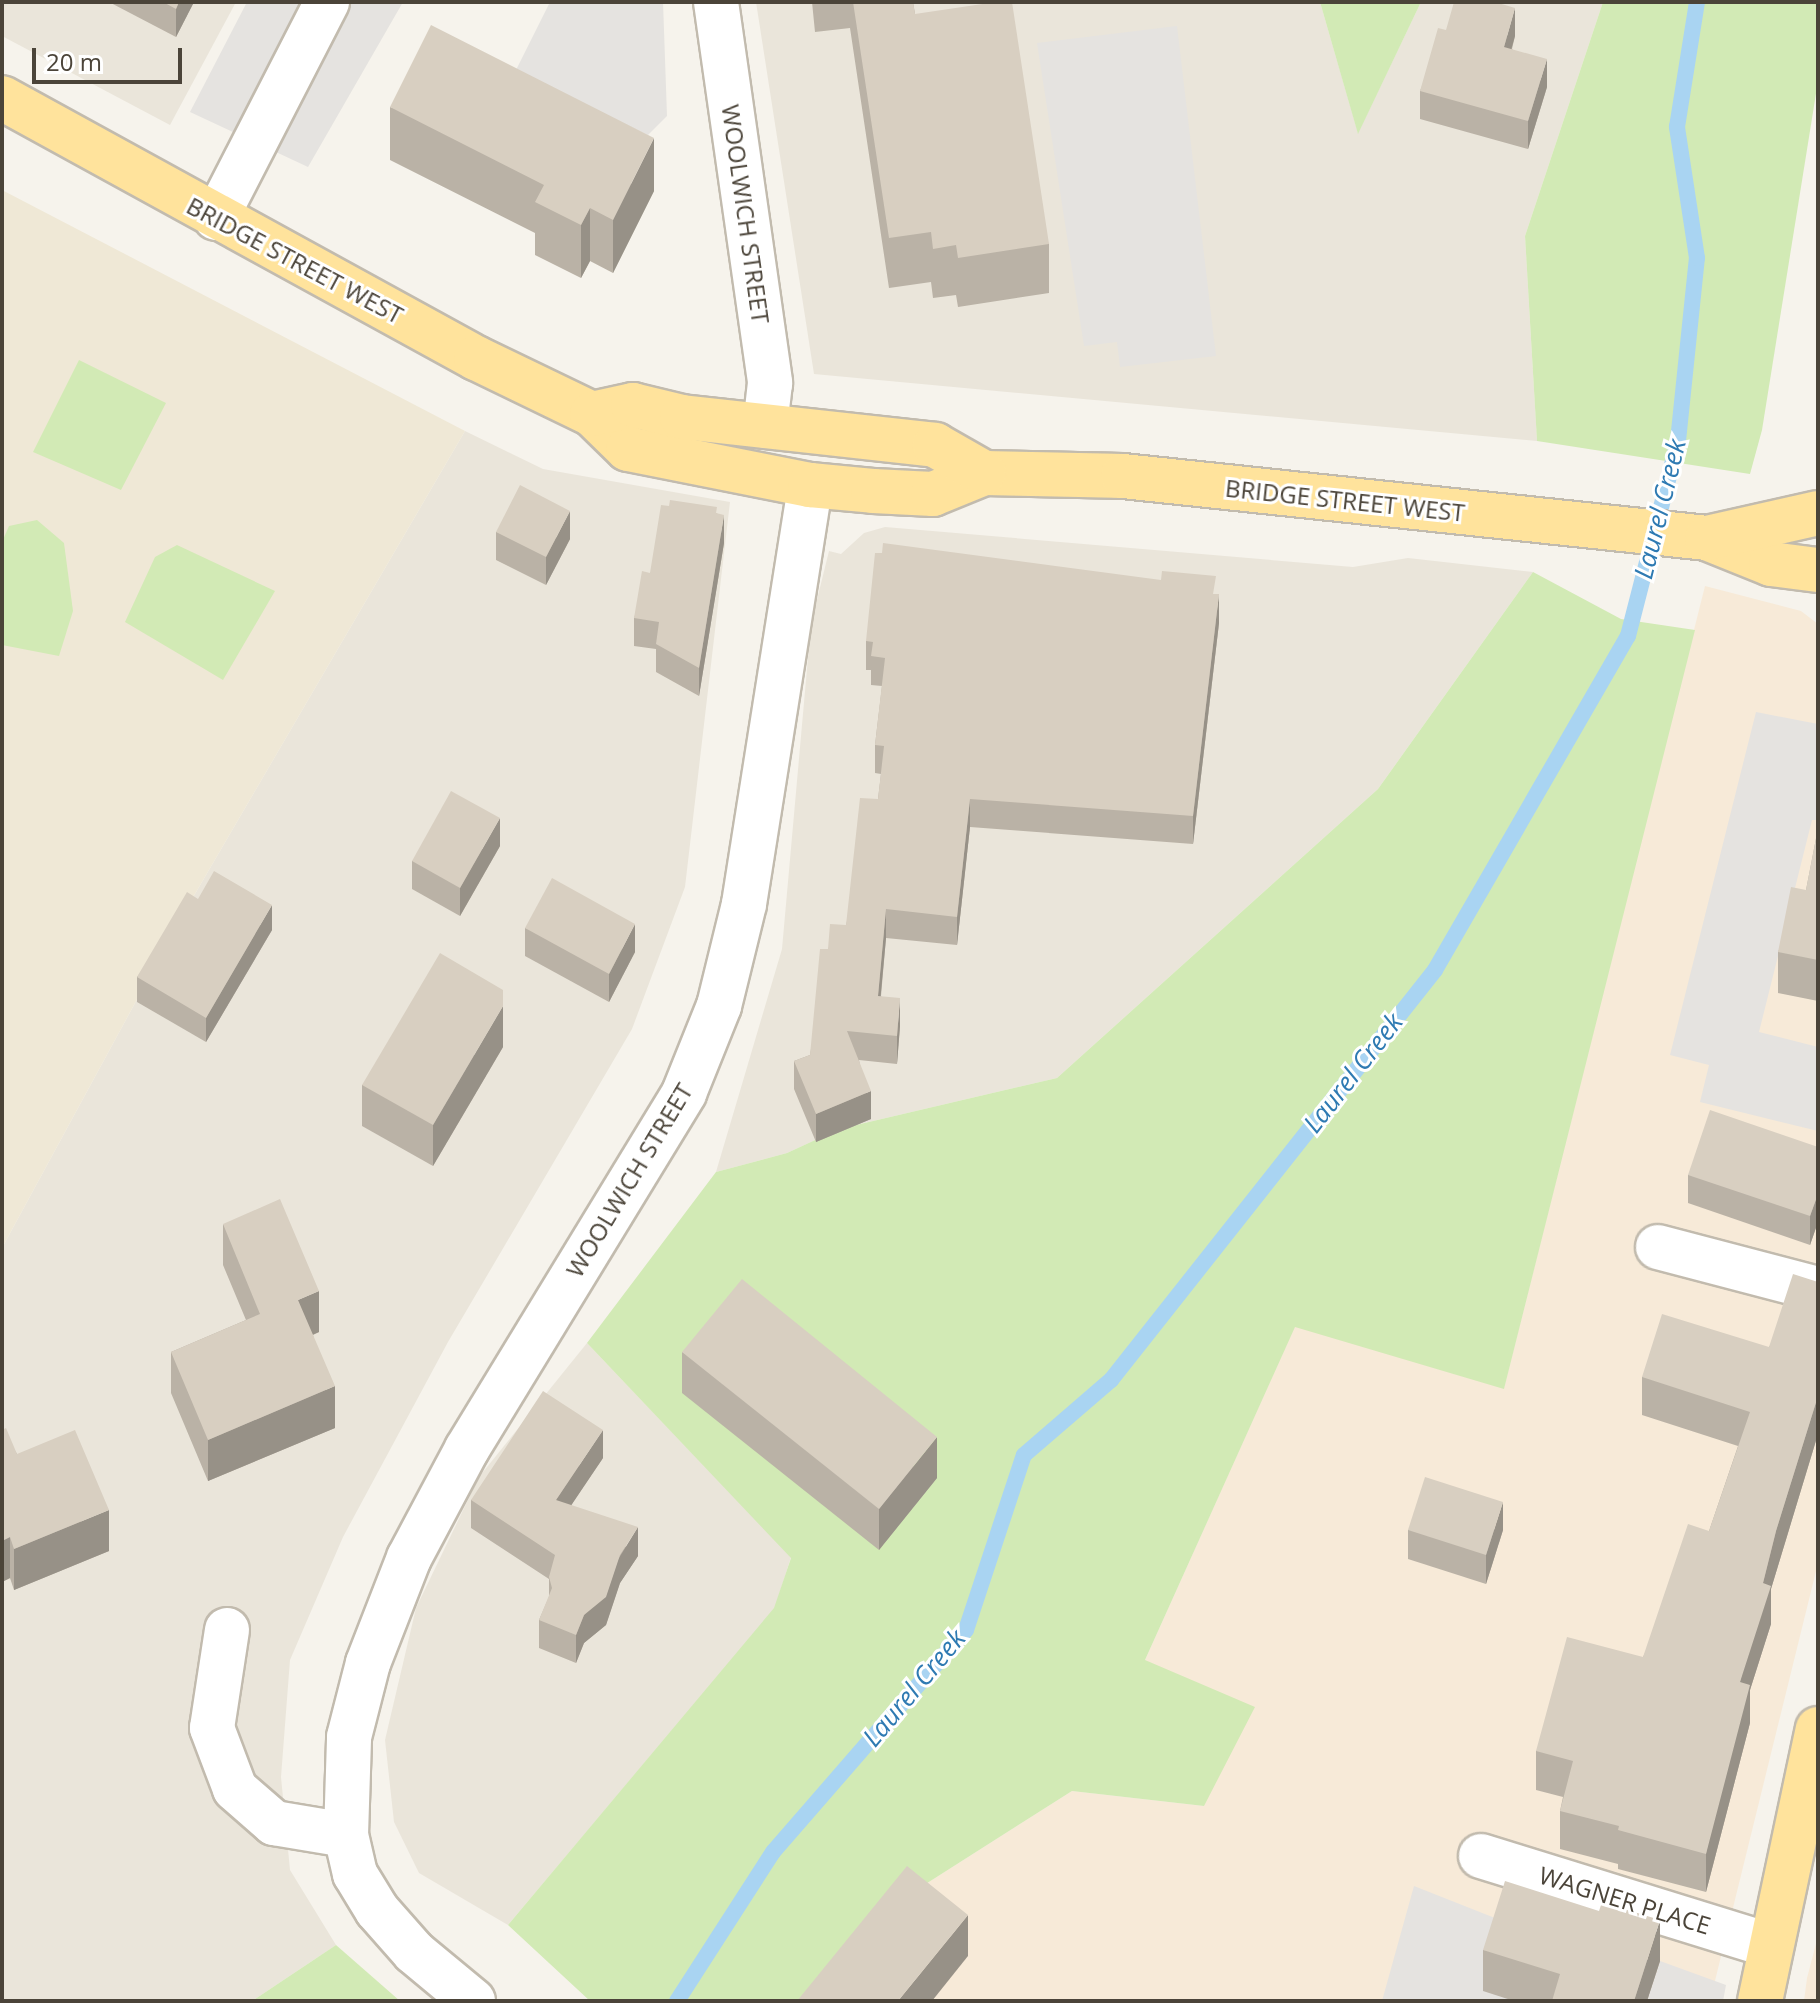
<!DOCTYPE html>
<html>
<head>
<meta charset="utf-8">
<style>
  body { margin:0 }
  #map { position:relative; width:1820px; height:2003px; overflow:hidden; background:#f6f3ec; font-family:"Open Sans",sans-serif }
  div>[style] { position:absolute }
  .residential>* { inset:0; background:#eae5da }
  .commercial>* { inset:0; background:#f7ead8 }
  .education>* { inset:0; background:#efe8d6 }
  .green>* { inset:0; background:#d2eab5 }
  .parking>* { inset:0; background:#e5e3e0 }
  .stream>* { height:16px; margin:-8px; padding:0 8px; transform-origin:8px; border-radius:8px; background:#a9d4f2 }
  .roads { filter:drop-shadow(2px 0 #c2bbae) drop-shadow(-2px 0 #c2bbae) drop-shadow(0 2px #c2bbae) drop-shadow(0 -2px #c2bbae) }
  .minor>* { height:44px; margin:-22px; padding:0 22px; transform-origin:22px; border-radius:22px; background:#fff }
  .major>* { height:44px; margin:-22px; padding:0 22px; transform-origin:22px; border-radius:22px; background:#ffe39c }
  .wall>* { inset:0; background:#bab2a6 }
  .shaded-wall>* { inset:0; background:#979187 }
  .building>* { inset:0; background:#d8cfc1 }
  span { translate:-50% -50%; white-space:nowrap; text-align:center; line-height:1.15; -webkit-text-stroke:6px #fff; paint-order:stroke }
  .street-label { font-size:24px; color:#4b4439 }
  .water-label { font-size:26px; color:#2e7ab2; font-style:italic }
  .frame { position:absolute; inset:0; border:4px solid #4b4439; pointer-events:none }
  .scale { position:absolute; left:32px; top:48px; width:150px; height:36px; box-sizing:border-box; border:4px solid #4b4439; border-top:0; padding-left:10px; font-size:24px; line-height:28px; white-space:nowrap; color:#4b4439; -webkit-text-stroke:6px #fff; paint-order:stroke }
</style>
</head>
<body>
<div id="map">
  <div class="residential">
    <div style="clip-path:polygon(2px 2px,236px 2px,170px 125px,2px 36px)"></div>
    <div style="clip-path:polygon(756px 2px,1320px 2px,1358px 133px,1421px 2px,1603px 2px,1525px 236px,1537px 441px,814px 374px)"></div>
    <div style="clip-path:polygon(465px 431px,543px 469px,730px 502px,685px 887px,632px 1029px,448px 1342px,343px 1537px,290px 1660px,281px 1777px,290px 1870px,336px 1945px,252px 2001px,2px 2001px,2px 1248px,185px 911px)"></div>
    <div style="clip-path:polygon(885px 527px,1353px 567px,1408px 558px,1533px 572px,1378px 789px,1057px 1078px,839px 1129px,787px 1153px,716px 1172px,782px 949px,811px 624px,829px 551px,841px 554px,864px 533px)"></div>
    <div style="clip-path:polygon(587px 1343px,791px 1557px,775px 1608px,508px 1925px,419px 1873px,394px 1822px,385px 1740px,416px 1608px,479px 1477px)"></div>
  </div>
  <div class="commercial">
    <div style="clip-path:polygon(1705px 586px,1801px 611px,1818px 624px,1818px 1563px,1710px 2001px,812px 2001px,921px 1887px,1072px 1791px,1204px 1806px,1145px 1660px,1295px 1326px,1504px 1388px)"></div>
    <div style="clip-path:polygon(1818px 1936px,1818px 2001px,1804px 2001px,1807px 1978px)"></div>
  </div>
  <div class="education">
    <div style="clip-path:polygon(2px 190px,465px 431px,185px 911px,2px 1248px)"></div>
  </div>
  <div class="green">
    <div style="clip-path:polygon(1320px 2px,1421px 2px,1358px 134px)"></div>
    <div style="clip-path:polygon(1603px 2px,1818px 2px,1818px 81px,1762px 430px,1750px 474px,1537px 441px,1525px 236px)"></div>
    <div style="clip-path:polygon(79px 360px,166px 403px,121px 490px,33px 452px)"></div>
    <div style="clip-path:polygon(37px 520px,64px 543px,73px 611px,59px 656px,2px 645px,2px 542px,9px 526px)"></div>
    <div style="clip-path:polygon(177px 545px,275px 591px,223px 680px,125px 622px,155px 557px)"></div>
    <div style="clip-path:polygon(1533px 572px,1621px 619px,1695px 630px,1504px 1389px,1295px 1327px,1145px 1660px,1255px 1707px,1204px 1806px,1072px 1791px,921px 1887px,812px 2001px,590px 2001px,508px 1925px,774px 1608px,791px 1558px,587px 1343px,716px 1172px,787px 1153px,839px 1129px,1057px 1078px,1378px 789px)"></div>
    <div style="clip-path:polygon(336px 1945px,400px 2001px,252px 2001px)"></div>
  </div>
  <div class="parking">
    <div style="clip-path:polygon(247px 2px,403px 2px,308px 167px,190px 112px)"></div>
    <div style="clip-path:polygon(550px 2px,663px 2px,667px 116px,648px 135px,515px 72px)"></div>
    <div style="clip-path:polygon(1177px 26px,1216px 356px,1120px 367px,1117px 342px,1084px 346px,1037px 43px)"></div>
    <div style="clip-path:polygon(1756px 712px,1818px 724px,1818px 820px,1812px 820px,1759px 1032px,1818px 1047px,1818px 1131px,1700px 1102px,1709px 1065px,1670px 1055px)"></div>
    <div style="clip-path:polygon(1414px 1886px,1505px 1922px,1515px 2001px,1382px 2001px)"></div>
    <div style="clip-path:polygon(1660px 1961px,1726px 1985px,1723px 2001px,1647px 2001px)"></div>
  </div>
  <div class="stream">
    <div style="left:677px;top:2001px;width:177px;rotate:-57.2deg"></div>
    <div style="left:773px;top:1852px;width:294px;rotate:-49deg"></div>
    <div style="left:966px;top:1630px;width:184px;rotate:-71.7deg"></div>
    <div style="left:1024px;top:1455px;width:115px;rotate:-40.8deg"></div>
    <div style="left:1111px;top:1380px;width:523px;rotate:-51.68deg"></div>
    <div style="left:1435px;top:970px;width:386px;rotate:-60deg"></div>
    <div style="left:1628px;top:636px;width:201px;rotate:-75.6deg"></div>
    <div style="left:1678px;top:441px;width:184px;rotate:-84.1deg"></div>
    <div style="left:1697px;top:258px;width:133px;rotate:-98.7deg"></div>
    <div style="left:1677px;top:127px;width:127px;rotate:-80.9deg"></div>
  </div>
  <div class="roads">
    <div class="minor">
      <div style="left:716px;top:2px;width:385px;rotate:81.9deg"></div>
      <div style="left:770px;top:383px;width:43px;rotate:96.6deg"></div>
      <div style="left:216px;top:218px;width:243px;rotate:-62.8deg"></div>
      <div style="left:1658px;top:1247px;width:165px;rotate:14.7deg"></div>
      <div style="left:227px;top:1630px;width:99px;rotate:98.7deg"></div>
      <div style="left:212px;top:1728px;width:65px;rotate:69.3deg"></div>
      <div style="left:235px;top:1789px;width:52px;rotate:41.1deg"></div>
      <div style="left:274px;top:1823px;width:73px;rotate:9.5deg"></div>
      <div style="left:1481px;top:1856px;width:301px;rotate:17.2deg"></div>
      <div style="left:473px;top:2001px;width:77px;rotate:-140.3deg"></div>
      <div style="left:414px;top:1952px;width:56px;rotate:-131.4deg"></div>
      <div style="left:377px;top:1910px;width:42px;rotate:-121.4deg"></div>
      <div style="left:355px;top:1874px;width:40px;rotate:-103deg"></div>
      <div style="left:346px;top:1835px;width:98px;rotate:-88.2deg"></div>
      <div style="left:349px;top:1737px;width:76px;rotate:-75.6deg"></div>
      <div style="left:368px;top:1663px;width:113px;rotate:-68.7deg"></div>
      <div style="left:409px;top:1558px;width:123px;rotate:-62deg"></div>
      <div style="left:467px;top:1449px;width:417px;rotate:-58.6deg"></div>
      <div style="left:684px;top:1093px;width:94px;rotate:-68.1deg"></div>
      <div style="left:719px;top:1006px;width:105px;rotate:-76.2deg"></div>
      <div style="left:744px;top:904px;width:424px;rotate:-81deg"></div>
    </div>
    <div class="major">
      <div style="left:2px;top:98px;width:541px;rotate:28.75deg"></div>
      <div style="left:476px;top:358px;width:129px;rotate:25.8deg"></div>
      <div style="left:592px;top:414px;width:50px;rotate:44.2deg"></div>
      <div style="left:628px;top:449px;width:186px;rotate:11.2deg"></div>
      <div style="left:810px;top:485px;width:63px;rotate:5.4deg"></div>
      <div style="left:873px;top:491px;width:60px;rotate:2.9deg"></div>
      <div style="left:933px;top:494px;width:55px;rotate:-22.4deg"></div>
      <div style="left:984px;top:473px;width:139px;rotate:1.2deg"></div>
      <div style="left:1123px;top:476px;width:587px;rotate:6.06deg"></div>
      <div style="left:1707px;top:538px;width:69px;rotate:22.1deg"></div>
      <div style="left:1771px;top:564px;width:47px;rotate:7.3deg"></div>
      <div style="left:592px;top:414px;width:42px;rotate:-12.4deg"></div>
      <div style="left:633px;top:405px;width:50px;rotate:13.8deg"></div>
      <div style="left:682px;top:417px;width:255px;rotate:6.3deg"></div>
      <div style="left:935px;top:445px;width:56px;rotate:29.7deg"></div>
      <div style="left:1707px;top:538px;width:114px;rotate:-12.7deg"></div>
      <div style="left:1760px;top:2001px;width:278px;rotate:-78deg"></div>
    </div>
  </div>
  <div class="wall">
    <div style="clip-path:polygon(109px 2px,194px 2px,176px 37px)"></div>
    <div style="clip-path:polygon(812px 2px,913px 2px,915px 14px,1049px 244px,1049px 293px,958px 307px,956px 295px,933px 298px,931px 282px,889px 288px,850px 28px,815px 32px)"></div>
    <div style="clip-path:polygon(1446px 30px,1515px 36px,1512px 49px,1547px 87px,1528px 149px,1420px 119px,1420px 91px)"></div>
    <div style="clip-path:polygon(390px 107px,654px 191px,613px 273px,590px 261px,581px 278px,535px 255px,535px 233px,390px 160px)"></div>
    <div style="clip-path:polygon(717px 513px,724px 543px,699px 696px,656px 672px,656px 649px,634px 646px,634px 618px,650px 573px)"></div>
    <div style="clip-path:polygon(496px 532px,570px 539px,546px 585px,496px 560px)"></div>
    <div style="clip-path:polygon(1216px 594px,1219px 623px,1193px 844px,970px 827px,957px 945px,886px 938px,881px 996px,900px 1026px,897px 1064px,859px 1060px,871px 1119px,816px 1142px,794px 1089px,794px 1061px,810px 1055px,828px 949px,846px 925px,878px 799px,881px 774px,875px 773px,875px 745px,882px 686px,871px 685px,871px 670px,866px 670px,866px 641px)"></div>
    <div style="clip-path:polygon(1818px 828px,1818px 1001px,1778px 993px,1778px 952px,1806px 890px)"></div>
    <div style="clip-path:polygon(500px 846px,460px 916px,412px 889px,412px 861px)"></div>
    <div style="clip-path:polygon(198px 899px,272px 930px,206px 1042px,137px 1002px,137px 977px)"></div>
    <div style="clip-path:polygon(525px 928px,635px 952px,609px 1002px,525px 956px)"></div>
    <div style="clip-path:polygon(503px 1047px,433px 1166px,362px 1126px,362px 1085px)"></div>
    <div style="clip-path:polygon(1818px 1147px,1818px 1222px,1810px 1245px,1688px 1203px,1688px 1175px)"></div>
    <div style="clip-path:polygon(223px 1224px,319px 1332px,313px 1335px,335px 1428px,208px 1481px,171px 1393px,171px 1352px,246px 1320px,223px 1265px)"></div>
    <div style="clip-path:polygon(1818px 1282px,1818px 1434px,1771px 1589px,1771px 1624px,1750px 1690px,1750px 1723px,1706px 1892px,1618px 1869px,1618px 1864px,1560px 1849px,1560px 1811px,1563px 1797px,1536px 1790px,1536px 1751px,1643px 1657px,1709px 1531px,1738px 1446px,1642px 1415px,1642px 1377px,1769px 1347px)"></div>
    <div style="clip-path:polygon(682px 1352px,937px 1478px,879px 1550px,682px 1393px)"></div>
    <div style="clip-path:polygon(2px 1430px,17px 1454px,109px 1551px,14px 1590px,10px 1578px,2px 1582px)"></div>
    <div style="clip-path:polygon(603px 1458px,571px 1505px,638px 1556px,620px 1583px,606px 1625px,584px 1643px,576px 1663px,539px 1648px,539px 1620px,549px 1597px,549px 1579px,471px 1528px,471px 1500px)"></div>
    <div style="clip-path:polygon(1408px 1530px,1503px 1530px,1486px 1584px,1408px 1559px)"></div>
    <div style="clip-path:polygon(1483px 1950px,1660px 1961px,1647px 2001px,1514px 2001px,1483px 1991px)"></div>
  </div>
  <div class="shaded-wall">
    <div style="clip-path:polygon(179px 2px,194px 2px,176px 37px,176px 9px)"></div>
    <div style="clip-path:polygon(1515px 8px,1515px 36px,1504px 75px,1504px 47px)"></div>
    <div style="clip-path:polygon(1547px 59px,1547px 87px,1528px 149px,1528px 121px)"></div>
    <div style="clip-path:polygon(654px 138px,654px 191px,613px 273px,613px 220px)"></div>
    <div style="clip-path:polygon(590px 208px,590px 261px,581px 278px,581px 225px)"></div>
    <div style="clip-path:polygon(570px 511px,570px 539px,546px 585px,546px 557px)"></div>
    <div style="clip-path:polygon(724px 515px,724px 543px,699px 696px,699px 668px)"></div>
    <div style="clip-path:polygon(1219px 594px,1219px 623px,1193px 844px,1193px 816px)"></div>
    <div style="clip-path:polygon(970px 799px,970px 827px,957px 945px,957px 917px)"></div>
    <div style="clip-path:polygon(500px 818px,500px 846px,460px 916px,460px 888px)"></div>
    <div style="clip-path:polygon(272px 905px,272px 930px,206px 1042px,206px 1018px)"></div>
    <div style="clip-path:polygon(886px 909px,886px 938px,878px 1024px,878px 996px)"></div>
    <div style="clip-path:polygon(635px 924px,635px 952px,609px 1002px,609px 974px)"></div>
    <div style="clip-path:polygon(900px 998px,900px 1026px,897px 1064px,897px 1036px)"></div>
    <div style="clip-path:polygon(503px 1006px,503px 1047px,433px 1166px,433px 1125px)"></div>
    <div style="clip-path:polygon(871px 1091px,871px 1119px,816px 1142px,816px 1114px)"></div>
    <div style="clip-path:polygon(1818px 1194px,1818px 1222px,1810px 1245px,1810px 1216px)"></div>
    <div style="clip-path:polygon(319px 1291px,319px 1332px,298px 1341px,298px 1300px)"></div>
    <div style="clip-path:polygon(335px 1386px,335px 1428px,208px 1481px,208px 1440px)"></div>
    <div style="clip-path:polygon(1818px 1396px,1818px 1434px,1771px 1589px,1771px 1624px,1750px 1690px,1750px 1723px,1706px 1892px,1706px 1854px,1740px 1682px,1763px 1583px,1776px 1531px)"></div>
    <div style="clip-path:polygon(603px 1430px,603px 1458px,556px 1528px,556px 1500px)"></div>
    <div style="clip-path:polygon(937px 1437px,937px 1478px,879px 1550px,879px 1509px)"></div>
    <div style="clip-path:polygon(1503px 1502px,1503px 1530px,1486px 1584px,1486px 1555px)"></div>
    <div style="clip-path:polygon(109px 1510px,109px 1551px,14px 1590px,14px 1549px)"></div>
    <div style="clip-path:polygon(638px 1527px,638px 1556px,620px 1583px,606px 1625px,584px 1643px,576px 1663px,576px 1635px,584px 1615px)"></div>
    <div style="clip-path:polygon(10px 1537px,10px 1578px,2px 1582px,2px 1541px)"></div>
    <div style="clip-path:polygon(968px 1915px,968px 1956px,932px 2001px,898px 2001px)"></div>
    <div style="clip-path:polygon(1660px 1920px,1660px 1961px,1647px 2001px,1634px 2001px)"></div>
  </div>
  <div class="building">
    <div style="clip-path:polygon(163px 2px,179px 2px,176px 9px)"></div>
    <div style="clip-path:polygon(853px 2px,913px 2px,915px 14px,996px 2px,1012px 2px,1049px 244px,958px 258px,956px 245px,933px 249px,931px 232px,889px 238px)"></div>
    <div style="clip-path:polygon(1454px 2px,1495px 2px,1515px 8px,1504px 47px,1547px 59px,1528px 121px,1420px 91px,1438px 28px,1446px 30px)"></div>
    <div style="clip-path:polygon(431px 25px,654px 138px,613px 220px,590px 208px,581px 225px,535px 202px,544px 185px,390px 107px)"></div>
    <div style="clip-path:polygon(520px 485px,570px 511px,546px 557px,496px 532px)"></div>
    <div style="clip-path:polygon(670px 500px,717px 507px,716px 513px,724px 515px,699px 668px,656px 644px,659px 622px,634px 618px,642px 571px,650px 573px,661px 505px,669px 506px)"></div>
    <div style="clip-path:polygon(883px 543px,1161px 580px,1162px 571px,1216px 576px,1213px 594px,1219px 594px,1193px 816px,970px 799px,957px 917px,886px 909px,878px 996px,900px 998px,897px 1036px,847px 1031px,871px 1091px,816px 1114px,794px 1061px,810px 1055px,820px 949px,828px 949px,830px 924px,846px 925px,860px 798px,878px 799px,884px 746px,875px 745px,885px 658px,871px 656px,873px 642px,866px 641px,875px 553px,882px 553px)"></div>
    <div style="clip-path:polygon(451px 791px,500px 818px,460px 888px,412px 861px)"></div>
    <div style="clip-path:polygon(1818px 828px,1818px 960px,1778px 952px,1791px 887px,1806px 890px)"></div>
    <div style="clip-path:polygon(214px 871px,272px 905px,206px 1018px,137px 977px,187px 892px,198px 899px)"></div>
    <div style="clip-path:polygon(552px 878px,635px 924px,609px 974px,525px 928px)"></div>
    <div style="clip-path:polygon(440px 953px,503px 990px,503px 1006px,433px 1125px,362px 1085px)"></div>
    <div style="clip-path:polygon(1710px 1110px,1818px 1147px,1818px 1194px,1810px 1216px,1688px 1175px)"></div>
    <div style="clip-path:polygon(280px 1199px,319px 1291px,298px 1300px,335px 1386px,208px 1440px,171px 1352px,260px 1314px,223px 1224px)"></div>
    <div style="clip-path:polygon(1793px 1274px,1818px 1282px,1818px 1396px,1776px 1531px,1763px 1583px,1771px 1586px,1740px 1682px,1750px 1685px,1706px 1854px,1618px 1830px,1619px 1826px,1560px 1811px,1573px 1761px,1536px 1751px,1567px 1637px,1643px 1657px,1688px 1524px,1709px 1531px,1750px 1412px,1642px 1377px,1662px 1314px,1769px 1347px)"></div>
    <div style="clip-path:polygon(742px 1279px,937px 1437px,879px 1509px,682px 1352px)"></div>
    <div style="clip-path:polygon(543px 1391px,603px 1430px,556px 1500px,638px 1527px,620px 1555px,606px 1597px,584px 1615px,576px 1635px,539px 1620px,552px 1588px,549px 1577px,555px 1555px,471px 1500px)"></div>
    <div style="clip-path:polygon(6px 1428px,17px 1454px,75px 1430px,109px 1510px,14px 1549px,10px 1537px,2px 1541px,2px 1430px)"></div>
    <div style="clip-path:polygon(1425px 1477px,1503px 1502px,1486px 1555px,1408px 1530px)"></div>
    <div style="clip-path:polygon(907px 1866px,968px 1915px,898px 2001px,797px 2001px)"></div>
    <div style="clip-path:polygon(1505px 1881px,1599px 1911px,1602px 1902px,1660px 1920px,1634px 2001px,1552px 2001px,1560px 1974px,1483px 1950px)"></div>
  </div>
  <div class="street-label">
    <span style="left:746px;top:214px;rotate:82deg">WOOLWICH STREET</span>
    <span style="left:295px;top:260px;rotate:28deg">BRIDGE STREET WEST</span>
    <span style="left:1345px;top:500px;rotate:6deg">BRIDGE STREET WEST</span>
    <span style="left:629px;top:1180px;rotate:-59deg">WOOLWICH STREET</span>
    <span style="left:1625px;top:1900px;rotate:17deg">WAGNER PLACE</span>
  </div>
  <div class="water-label">
    <span style="left:1660px;top:509px;rotate:-76deg">Laurel Creek</span>
    <span style="left:1353px;top:1073px;rotate:-52deg">Laurel Creek</span>
    <span style="left:914px;top:1688px;rotate:-50deg">Laurel Creek</span>
  </div>
  <div class="frame"></div>
  <div class="scale">20 m</div>
</div>
</body>
</html>
